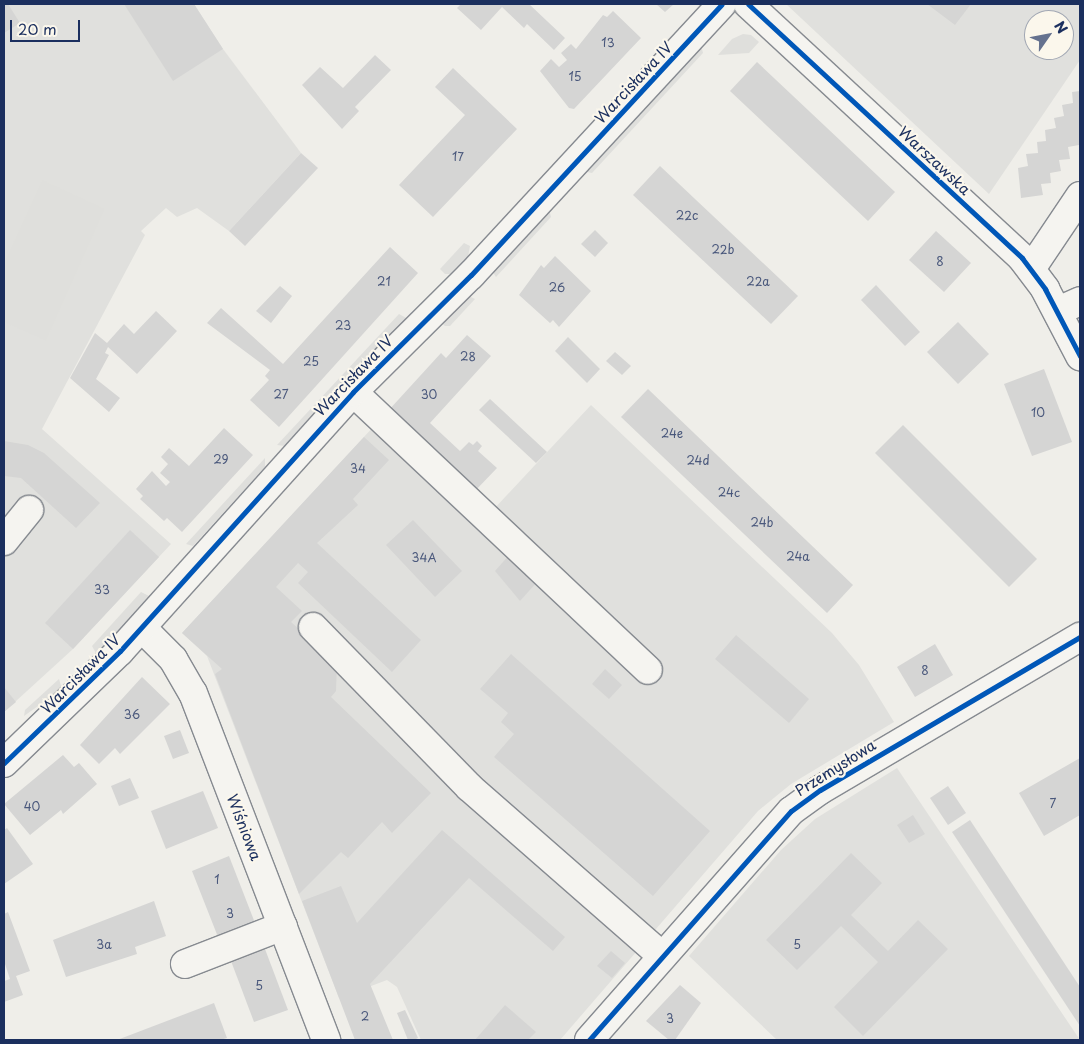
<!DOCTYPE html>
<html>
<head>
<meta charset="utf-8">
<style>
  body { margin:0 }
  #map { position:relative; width:1084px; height:1044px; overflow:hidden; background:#efeee9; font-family:"Playpen Sans",sans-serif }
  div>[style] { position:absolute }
  .built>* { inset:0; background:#e0e0dd }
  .green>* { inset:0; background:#dfdfdc }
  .building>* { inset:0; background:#d5d5d4 }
  .roads { filter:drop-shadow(1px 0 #868a90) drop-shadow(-1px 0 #868a90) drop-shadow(0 1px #868a90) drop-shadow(0 -1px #868a90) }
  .minor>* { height:28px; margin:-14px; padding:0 14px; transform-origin:14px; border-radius:14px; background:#f5f4f0 }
  .cycleway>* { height:5px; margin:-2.5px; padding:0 2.5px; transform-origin:2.5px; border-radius:2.5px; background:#0057b8 }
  span { translate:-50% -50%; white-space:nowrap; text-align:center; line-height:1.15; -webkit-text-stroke:4.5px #fbf7ec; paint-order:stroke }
  .number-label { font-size:12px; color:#4a587c }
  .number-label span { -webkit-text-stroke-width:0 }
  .street-label { font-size:15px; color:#1b2f5e }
  .frame { position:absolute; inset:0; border:5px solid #1b2f5e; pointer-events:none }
  .north { position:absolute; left:1024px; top:10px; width:50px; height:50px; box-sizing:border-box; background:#fbf7ec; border:1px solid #a1a7b3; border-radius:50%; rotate:57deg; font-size:14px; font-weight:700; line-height:20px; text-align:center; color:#1b2f5e }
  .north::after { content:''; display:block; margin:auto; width:18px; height:22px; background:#65728f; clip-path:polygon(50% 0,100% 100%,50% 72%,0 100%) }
  .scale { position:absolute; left:10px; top:20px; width:70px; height:22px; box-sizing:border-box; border:2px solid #1b2f5e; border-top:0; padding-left:6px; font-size:15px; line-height:18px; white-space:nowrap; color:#1b2f5e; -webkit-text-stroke:4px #fbf7ec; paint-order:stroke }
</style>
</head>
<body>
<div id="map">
  <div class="built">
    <div style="clip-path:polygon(4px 4px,194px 4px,223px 49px,301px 153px,229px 231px,197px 208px,177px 217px,166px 208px,141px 231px,145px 235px,42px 429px,171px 544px,73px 649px,4px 712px)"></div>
    <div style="clip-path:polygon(evenodd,786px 4px,1080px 4px,1080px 60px,989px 194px,786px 4px,1034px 20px,1064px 20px,1064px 50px,1034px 50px,1034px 20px)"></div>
    <div style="clip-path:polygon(591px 405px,832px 633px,859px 665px,894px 722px,791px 784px,758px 811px,560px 1040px,421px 1040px,397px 987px,387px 980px,339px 998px,207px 656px,182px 633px,388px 411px,493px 510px)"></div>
    <div style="clip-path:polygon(897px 768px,1080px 1040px,777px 1040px,689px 956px,781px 850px,815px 819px)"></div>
  </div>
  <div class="green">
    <div style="clip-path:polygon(743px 34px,751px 35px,759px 42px,749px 53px,718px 55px,732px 39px)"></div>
    <div style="clip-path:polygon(701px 45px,703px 53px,592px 173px,587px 172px)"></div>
    <div style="clip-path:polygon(42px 180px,105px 209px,46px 341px,4px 322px,4px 263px)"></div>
    <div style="clip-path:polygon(549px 209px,551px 217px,496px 277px,492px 271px)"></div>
    <div style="clip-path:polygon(464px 243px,470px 246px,467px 262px,454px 274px,445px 274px,440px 269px)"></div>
    <div style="clip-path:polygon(467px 295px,475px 299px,450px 326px,445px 326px,440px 322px)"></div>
    <div style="clip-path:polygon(399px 314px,408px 319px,285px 446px,277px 445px)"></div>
    <div style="clip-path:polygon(265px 458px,265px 467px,193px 546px,186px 544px)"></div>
    <div style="clip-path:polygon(141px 592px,151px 597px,98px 657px,92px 646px)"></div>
    <div style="clip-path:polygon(59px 679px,62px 689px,24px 716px,25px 710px)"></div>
  </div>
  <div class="building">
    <div style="clip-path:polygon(4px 4px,8px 4px,20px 23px,4px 33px)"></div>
    <div style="clip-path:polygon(124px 4px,194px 4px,223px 49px,173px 81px)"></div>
    <div style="clip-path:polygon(461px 4px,529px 4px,565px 38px,554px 50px,527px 24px,524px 28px,502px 7px,481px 30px,457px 8px)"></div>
    <div style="clip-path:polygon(656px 4px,674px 4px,665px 12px)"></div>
    <div style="clip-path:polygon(927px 4px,971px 4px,955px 25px)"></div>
    <div style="clip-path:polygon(613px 11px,641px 38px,574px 109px,569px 108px,540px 71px,551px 59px,559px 67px,567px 60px,561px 53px,571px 44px,576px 49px,603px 15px,607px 17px)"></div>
    <div style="clip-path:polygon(375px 55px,391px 70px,355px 107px,359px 111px,342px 129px,302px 85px,320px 67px,343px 88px)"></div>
    <div style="clip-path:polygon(757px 62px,895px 192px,868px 221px,730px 91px)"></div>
    <div style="clip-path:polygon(453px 68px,517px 129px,433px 217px,399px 185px,465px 115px,435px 87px)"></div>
    <div style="clip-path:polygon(1080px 91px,1079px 145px,1068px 147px,1070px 159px,1059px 160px,1061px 171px,1050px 173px,1051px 183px,1041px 184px,1043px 195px,1021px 198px,1018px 168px,1028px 166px,1026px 154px,1038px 153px,1037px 142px,1046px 141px,1045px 130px,1056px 128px,1054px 118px,1064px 116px,1062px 105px,1073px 103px,1072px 92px)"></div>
    <div style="clip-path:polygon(301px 153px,318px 168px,245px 246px,229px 231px)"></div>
    <div style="clip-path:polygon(660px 166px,798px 296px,771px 324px,633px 195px)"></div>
    <div style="clip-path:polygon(595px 230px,608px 243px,595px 257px,581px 244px)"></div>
    <div style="clip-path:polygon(936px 231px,971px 263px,944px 292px,909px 260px)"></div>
    <div style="clip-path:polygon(390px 247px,418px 273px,279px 427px,250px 400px,269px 380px,265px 376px,270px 370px,207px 323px,221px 308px,283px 364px)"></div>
    <div style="clip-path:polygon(555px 256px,591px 291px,559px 327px,553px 320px,550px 323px,519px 295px,541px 265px,544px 268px)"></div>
    <div style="clip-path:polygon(876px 285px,920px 332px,905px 346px,861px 300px)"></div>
    <div style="clip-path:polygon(280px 286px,292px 296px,271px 323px,256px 311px)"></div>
    <div style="clip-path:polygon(156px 311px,177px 331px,137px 374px,108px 347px,105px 353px,109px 355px,96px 379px,120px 398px,109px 412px,70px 378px,95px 333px,107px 343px,124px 324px,134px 334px)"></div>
    <div style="clip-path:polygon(958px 322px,989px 354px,958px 384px,927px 352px)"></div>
    <div style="clip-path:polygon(467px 335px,491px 356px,430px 423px,460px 451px,469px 442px,473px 445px,477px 441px,482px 446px,478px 451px,497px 468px,474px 492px,388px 411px,441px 353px,446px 358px)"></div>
    <div style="clip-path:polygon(568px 337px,600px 369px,587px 383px,555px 351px)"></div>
    <div style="clip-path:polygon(615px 352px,631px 366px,622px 375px,606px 361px)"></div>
    <div style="clip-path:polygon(1044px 369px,1072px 442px,1032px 456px,1004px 384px)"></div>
    <div style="clip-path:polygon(648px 389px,853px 585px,827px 613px,621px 417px)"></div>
    <div style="clip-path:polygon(490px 399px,547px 452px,536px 463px,479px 410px)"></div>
    <div style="clip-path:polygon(903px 425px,1037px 559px,1009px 587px,875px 453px)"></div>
    <div style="clip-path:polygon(224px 428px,253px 455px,182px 532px,167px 518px,164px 521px,140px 499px,143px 496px,136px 489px,152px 471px,166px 486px,170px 482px,160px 473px,168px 464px,161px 457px,169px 448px,189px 466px)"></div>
    <div style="clip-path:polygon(364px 437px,389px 460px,353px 499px,358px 505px,317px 543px,421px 640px,392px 672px,298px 583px,308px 572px,298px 563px,276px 587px,302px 611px,291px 622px,337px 663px,336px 691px,331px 697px,431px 793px,392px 833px,382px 822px,348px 858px,341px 852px,299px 894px,215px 674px,222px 669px,182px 633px)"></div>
    <div style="clip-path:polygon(4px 441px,28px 445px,44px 453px,100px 503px,76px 528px,21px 478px,4px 476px)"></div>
    <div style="clip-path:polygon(413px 520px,462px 571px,435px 597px,386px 545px)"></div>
    <div style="clip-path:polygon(130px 530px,159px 557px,73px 649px,45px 623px)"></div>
    <div style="clip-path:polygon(510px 554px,538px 581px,520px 601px,495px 571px)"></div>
    <div style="clip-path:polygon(736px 635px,809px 699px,789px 723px,715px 659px)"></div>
    <div style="clip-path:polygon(935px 644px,953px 675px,915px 697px,897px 667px)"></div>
    <div style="clip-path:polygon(511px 654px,710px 831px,653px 896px,494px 757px,514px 734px,501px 722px,508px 713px,480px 689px)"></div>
    <div style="clip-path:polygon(605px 669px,622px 685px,609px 699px,592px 684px)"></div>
    <div style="clip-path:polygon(142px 677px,170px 704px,120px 754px,115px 748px,99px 764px,80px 745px)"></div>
    <div style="clip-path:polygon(4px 687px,16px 702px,4px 712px)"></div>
    <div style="clip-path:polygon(180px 730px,189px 753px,173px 759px,164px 736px)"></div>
    <div style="clip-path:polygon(63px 755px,74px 767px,79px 763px,97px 784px,63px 814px,61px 810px,30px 835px,4px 804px)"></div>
    <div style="clip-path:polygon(1080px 758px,1080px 815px,1044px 836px,1019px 793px)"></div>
    <div style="clip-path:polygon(130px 778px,139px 798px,119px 806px,111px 786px)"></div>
    <div style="clip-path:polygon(948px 786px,966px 813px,948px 825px,930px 798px)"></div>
    <div style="clip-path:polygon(203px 791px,218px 828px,166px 849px,151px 811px)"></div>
    <div style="clip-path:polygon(913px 815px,925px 834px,909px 843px,897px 825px)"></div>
    <div style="clip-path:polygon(970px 820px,1080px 987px,1080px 1026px,952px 832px)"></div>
    <div style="clip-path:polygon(7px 828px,33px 864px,4px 884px,4px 830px)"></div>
    <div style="clip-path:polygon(442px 830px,565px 937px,553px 951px,469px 878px,370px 984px,393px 1040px,355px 1040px,302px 901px,341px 886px,357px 923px)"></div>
    <div style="clip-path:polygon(851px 853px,882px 883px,851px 915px,888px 951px,918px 920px,948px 949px,863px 1036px,834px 1007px,878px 962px,841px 926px,797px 970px,766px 940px)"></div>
    <div style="clip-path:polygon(229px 856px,255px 923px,218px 937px,192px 871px)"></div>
    <div style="clip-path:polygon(154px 901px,166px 936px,135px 947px,137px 954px,66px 977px,53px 940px)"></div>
    <div style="clip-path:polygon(8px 912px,30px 971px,16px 976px,23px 995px,4px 1002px,4px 981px,10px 979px,4px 961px,4px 914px)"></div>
    <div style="clip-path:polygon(265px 949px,288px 1010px,254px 1022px,231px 961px)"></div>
    <div style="clip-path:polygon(611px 951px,625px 963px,612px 978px,597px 966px)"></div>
    <div style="clip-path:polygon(680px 985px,701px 1003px,675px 1040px,669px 1040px,646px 1021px)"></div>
    <div style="clip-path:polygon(214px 1003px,227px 1038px,220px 1040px,117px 1040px)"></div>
    <div style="clip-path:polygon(505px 1005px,536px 1032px,528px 1040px,475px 1040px)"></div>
    <div style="clip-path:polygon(405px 1010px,418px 1038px,414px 1040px,408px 1040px,397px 1013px)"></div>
  </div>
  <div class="roads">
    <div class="minor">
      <div style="left:748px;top:4px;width:374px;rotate:42.8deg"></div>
      <div style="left:1022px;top:258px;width:39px;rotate:53deg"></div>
      <div style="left:1045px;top:289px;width:76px;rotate:62.4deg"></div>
      <div style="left:1031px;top:269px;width:88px;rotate:-56.1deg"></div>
      <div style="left:1058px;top:311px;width:24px;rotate:-24deg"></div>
      <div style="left:353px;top:392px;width:405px;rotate:43.3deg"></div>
      <div style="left:4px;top:541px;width:40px;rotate:-51deg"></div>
      <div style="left:313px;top:627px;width:223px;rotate:45.7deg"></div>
      <div style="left:469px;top:787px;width:257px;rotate:41.2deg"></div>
      <div style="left:142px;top:628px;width:44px;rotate:45deg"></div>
      <div style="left:173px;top:659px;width:39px;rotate:60deg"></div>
      <div style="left:193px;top:693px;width:372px;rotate:69deg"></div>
      <div style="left:4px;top:763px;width:161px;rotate:-44deg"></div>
      <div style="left:120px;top:651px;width:348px;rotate:-48deg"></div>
      <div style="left:353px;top:392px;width:166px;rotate:-44.8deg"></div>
      <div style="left:471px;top:275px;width:369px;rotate:-47.2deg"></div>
      <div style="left:185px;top:964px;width:105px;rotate:-21.2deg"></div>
      <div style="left:589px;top:1040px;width:305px;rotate:-48.6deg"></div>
      <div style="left:791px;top:811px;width:36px;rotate:-36deg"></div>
      <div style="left:820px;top:790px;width:302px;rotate:-30.5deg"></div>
    </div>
  </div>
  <div class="cycleway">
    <div style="left:748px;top:4px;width:374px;rotate:42.8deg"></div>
    <div style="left:1022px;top:258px;width:39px;rotate:53deg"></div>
    <div style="left:1045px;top:289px;width:76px;rotate:62.4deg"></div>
    <div style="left:4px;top:763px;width:161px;rotate:-44deg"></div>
    <div style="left:120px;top:651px;width:348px;rotate:-48deg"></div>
    <div style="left:353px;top:392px;width:166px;rotate:-44.8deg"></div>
    <div style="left:471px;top:275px;width:369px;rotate:-47.2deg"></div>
    <div style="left:589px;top:1040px;width:305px;rotate:-48.6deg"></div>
    <div style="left:791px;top:811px;width:36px;rotate:-36deg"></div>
    <div style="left:820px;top:790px;width:302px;rotate:-30.5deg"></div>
  </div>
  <div class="number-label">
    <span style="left:608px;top:43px">13</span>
    <span style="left:575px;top:77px">15</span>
    <span style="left:458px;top:157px">17</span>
    <span style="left:687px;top:216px">22c</span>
    <span style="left:723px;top:250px">22b</span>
    <span style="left:940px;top:262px">8</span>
    <span style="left:384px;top:282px">21</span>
    <span style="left:758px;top:282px">22a</span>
    <span style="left:557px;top:288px">26</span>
    <span style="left:343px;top:326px">23</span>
    <span style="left:468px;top:357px">28</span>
    <span style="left:311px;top:362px">25</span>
    <span style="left:281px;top:395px">27</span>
    <span style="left:429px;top:395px">30</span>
    <span style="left:1038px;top:413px">10</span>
    <span style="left:672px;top:434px">24e</span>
    <span style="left:221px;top:460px">29</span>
    <span style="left:698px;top:461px">24d</span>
    <span style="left:358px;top:469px">34</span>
    <span style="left:729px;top:493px">24c</span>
    <span style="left:762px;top:523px">24b</span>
    <span style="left:798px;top:557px">24a</span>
    <span style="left:424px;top:558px">34A</span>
    <span style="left:102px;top:590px">33</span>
    <span style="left:925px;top:671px">8</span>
    <span style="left:132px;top:715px">36</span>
    <span style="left:1053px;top:804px">7</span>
    <span style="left:32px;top:807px">40</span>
    <span style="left:217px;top:880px">1</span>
    <span style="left:230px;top:914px">3</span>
    <span style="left:104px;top:945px">3a</span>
    <span style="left:797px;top:945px">5</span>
    <span style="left:259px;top:986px">5</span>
    <span style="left:365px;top:1017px">2</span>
    <span style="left:670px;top:1019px">3</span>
  </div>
  <div class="street-label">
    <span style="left:633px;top:82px;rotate:-47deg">Warcisława IV</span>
    <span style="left:935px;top:160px;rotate:43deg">Warszawska</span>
    <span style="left:353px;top:375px;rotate:-46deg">Warcisława IV</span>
    <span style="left:80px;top:673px;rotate:-45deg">Warcisława IV</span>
    <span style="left:835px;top:767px;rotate:-32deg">Przemysłowa</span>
    <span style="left:245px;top:827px;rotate:69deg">Wiśniowa</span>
  </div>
  <div class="frame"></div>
  <div class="north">N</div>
  <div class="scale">20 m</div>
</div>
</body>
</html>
